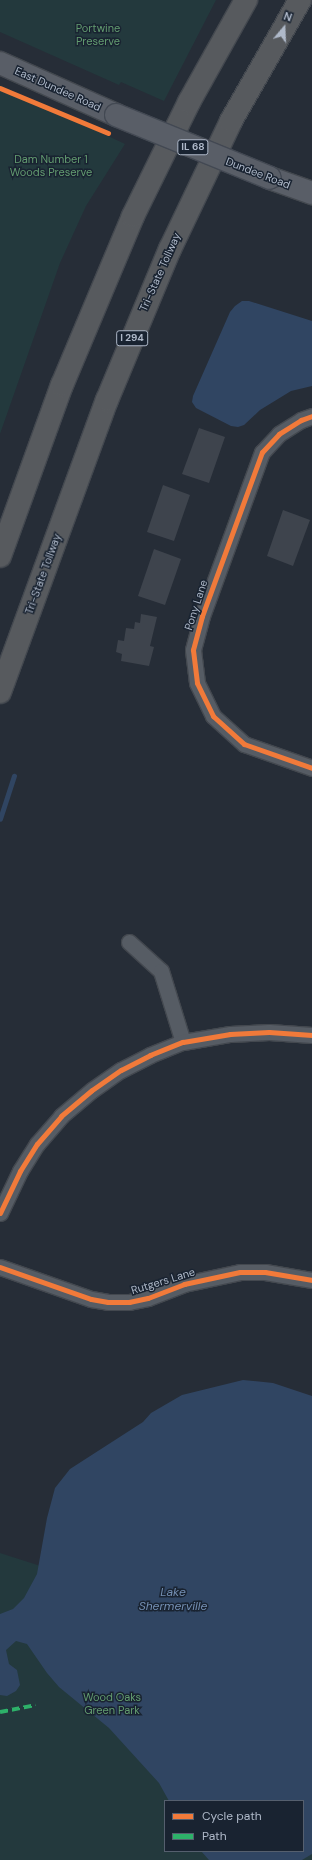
<!DOCTYPE html>
<html>
<head>
<meta charset="utf-8">
<style>
  body { margin:0 }
  #map { position:relative; width:312px; height:1860px; overflow:hidden; background:#262d37; font-family:"DM Sans",sans-serif }
  div>[style] { position:absolute }
  .green>* { inset:0; background:#23393d }
  .water>* { inset:0; background:#304562 }
  .stream>* { height:4.5px; margin:-2.25px; padding:0 2.25px; transform-origin:2.25px; border-radius:2.25px; background:#304562 }
  .building>* { inset:0; background:#3e444d }
  .roads { filter:drop-shadow(1px 0 #43484f) drop-shadow(-1px 0 #43484f) drop-shadow(0 1px #43484f) drop-shadow(0 -1px #43484f) }
  .street>* { height:15px; margin:-7.5px; padding:0 7.5px; transform-origin:7.5px; border-radius:7.5px; background:#565c64 }
  .primary>* { height:22px; margin:-11px; padding:0 11px; transform-origin:11px; border-radius:11px; background:#595e67 }
  .highway>* { height:22px; margin:-11px; padding:0 11px; transform-origin:11px; border-radius:11px; background:#575a5e }
  .bridges { filter:drop-shadow(1px 0 #434953) drop-shadow(-1px 0 #434953) drop-shadow(0 1px #434953) drop-shadow(0 -1px #434953) }
  .primary-bridge>* { height:22px; margin:-11px; padding:0 11px; transform-origin:11px; border-radius:11px; background:#595e67 }
  .quiet>* { height:4px; margin-top:-2px; transform-origin:0; background:repeating-linear-gradient(90deg,#2db169 0 8px,transparent 0 12px) }
  .cycleway>* { height:5px; margin:-2.5px; padding:0 2.5px; transform-origin:2.5px; border-radius:2.5px; background:#f17a3a }
  span { translate:-50% -50%; white-space:nowrap; text-align:center; line-height:1.15; -webkit-text-stroke:3px #192331; paint-order:stroke }
  .shield-label span { padding:1px 3px; background:#192331; border:1px solid; border-radius:3px; -webkit-text-stroke-width:0 }
  .shield-label { font-size:10px; color:#afb9c9; font-weight:700 }
  .park-label { font-size:11px; color:#639c70 }
  .street-label { font-size:11px; color:#afb9c9 }
  .water-label { font-size:12px; color:#748fb3; font-style:italic }
  .legend { position:absolute; left:164px; top:1800px; width:140px; height:52px; box-sizing:border-box; background:#192331; border:1px solid #555f6e; margin:0; padding:5px 7px; list-style:none; font-size:12px; color:#afb9c9 }
  .legend li { display:flex; align-items:center; gap:8px; height:20px }
  .legend b { width:20px; border:1px solid #555f6e }
  .north { position:absolute; left:264px; top:8px; width:40px; height:40px; -webkit-text-stroke:3px #192331; paint-order:stroke; rotate:19deg; font-size:11px; font-weight:700; line-height:16px; text-align:center; color:#afb9c9 }
  .north::after { content:''; display:block; margin:auto; width:14px; height:18px; background:#afb9c9; clip-path:polygon(50% 0,100% 100%,50% 72%,0 100%) }
</style>
</head>
<body>
<div id="map">
  <div class="green">
    <div style="clip-path:polygon(0 0,216px 0,164px 101px,121px 82px,119px 85px,0 32px)"></div>
    <div style="clip-path:polygon(0 85px,125px 144px,86px 206px,60px 263px,0 434px)"></div>
    <div style="clip-path:polygon(evenodd,0 1553px,312px 1653px,312px 1860px,0 1860px,0 1553px,165px 1801px,303px 1801px,303px 1851px,165px 1851px,165px 1801px)"></div>
  </div>
  <div class="water">
    <div style="clip-path:polygon(242px 301px,249px 301px,312px 321px,312px 386px,291px 391px,260px 410px,244px 425px,238px 427px,231px 426px,196px 408px,192px 402px,193px 396px,230px 312px,235px 306px)"></div>
    <div style="clip-path:polygon(243px 1380px,273px 1383px,312px 1396px,312px 1854px,302px 1860px,209px 1860px,201px 1851px,303px 1851px,303px 1801px,169px 1801px,159px 1783px,109px 1728px,59px 1687px,47px 1673px,27px 1644px,16px 1641px,6px 1650px,9px 1664px,17px 1670px,20px 1685px,16px 1691px,7px 1696px,0 1695px,0 1614px,13px 1609px,24px 1598px,37px 1574px,47px 1518px,55px 1488px,70px 1469px,143px 1422px,151px 1413px,182px 1395px)"></div>
  </div>
  <div class="stream">
    <div style="left:0;top:819px;width:45px;rotate:-72deg"></div>
  </div>
  <div class="building">
    <div style="clip-path:polygon(199px 428px,225px 437px,209px 483px,182px 474px)"></div>
    <div style="clip-path:polygon(163px 485px,190px 495px,174px 541px,147px 532px)"></div>
    <div style="clip-path:polygon(283px 510px,310px 520px,293px 566px,267px 556px)"></div>
    <div style="clip-path:polygon(154px 549px,181px 559px,165px 605px,138px 596px)"></div>
    <div style="clip-path:polygon(141px 614px,157px 617px,150px 646px,154px 647px,149px 666px,121px 661px,122px 654px,116px 652px,118px 640px,124px 641px,126px 628px,134px 629px,135px 622px,140px 623px)"></div>
  </div>
  <div class="roads">
    <div class="street">
      <div style="left:312px;top:416px;width:12px;rotate:160deg"></div>
      <div style="left:301px;top:420px;width:26px;rotate:148deg"></div>
      <div style="left:279px;top:434px;width:25px;rotate:133deg"></div>
      <div style="left:262px;top:452px;width:175px;rotate:110.1deg"></div>
      <div style="left:202px;top:616px;width:35px;rotate:105deg"></div>
      <div style="left:193px;top:650px;width:33px;rotate:83deg"></div>
      <div style="left:197px;top:683px;width:37px;rotate:64deg"></div>
      <div style="left:213px;top:716px;width:42px;rotate:42.1deg"></div>
      <div style="left:244px;top:744px;width:72px;rotate:19.4deg"></div>
      <div style="left:129px;top:942px;width:43px;rotate:42.2deg"></div>
      <div style="left:161px;top:971px;width:74px;rotate:72.8deg"></div>
      <div style="left:0;top:1213px;width:47px;rotate:-64.5deg"></div>
      <div style="left:20px;top:1171px;width:32px;rotate:-58deg"></div>
      <div style="left:37px;top:1144px;width:37px;rotate:-49deg"></div>
      <div style="left:61px;top:1116px;width:40px;rotate:-40deg"></div>
      <div style="left:92px;top:1090px;width:35px;rotate:-35deg"></div>
      <div style="left:121px;top:1070px;width:33px;rotate:-27deg"></div>
      <div style="left:150px;top:1055px;width:35px;rotate:-22deg"></div>
      <div style="left:183px;top:1042px;width:48px;rotate:-9.7deg"></div>
      <div style="left:230px;top:1034px;width:39px;rotate:-3deg"></div>
      <div style="left:269px;top:1032px;width:43px;rotate:4deg"></div>
      <div style="left:0;top:1267px;width:96px;rotate:19.4deg"></div>
      <div style="left:91px;top:1299px;width:17px;rotate:10deg"></div>
      <div style="left:108px;top:1302px;width:21px"></div>
      <div style="left:129px;top:1302px;width:19px;rotate:-12deg"></div>
      <div style="left:148px;top:1298px;width:39px;rotate:-21deg"></div>
      <div style="left:184px;top:1284px;width:57px;rotate:-12.1deg"></div>
      <div style="left:240px;top:1272px;width:25px"></div>
      <div style="left:265px;top:1272px;width:48px;rotate:9.7deg"></div>
    </div>
    <div class="primary">
      <div style="left:0;top:63px;width:127px;rotate:24.1deg"></div>
      <div style="left:270px;top:178px;width:45px;rotate:19.7deg"></div>
    </div>
    <div class="highway">
      <div style="left:0;top:556px;width:182px;rotate:-70.1deg"></div>
      <div style="left:62px;top:385px;width:183px;rotate:-67.2deg"></div>
      <div style="left:133px;top:216px;width:127px;rotate:-63.8deg"></div>
      <div style="left:189px;top:102px;width:117px;rotate:-60.8deg"></div>
      <div style="left:0;top:692px;width:311px;rotate:-69.9deg"></div>
      <div style="left:107px;top:400px;width:164px;rotate:-67.4deg"></div>
      <div style="left:170px;top:249px;width:142px;rotate:-64.5deg"></div>
      <div style="left:231px;top:121px;width:139px;rotate:-60.3deg"></div>
    </div>
  </div>
  <div class="bridges">
    <div class="primary-bridge">
      <div style="left:116px;top:115px;width:166px;rotate:22.2deg"></div>
    </div>
  </div>
  <div class="quiet">
    <div style="left:0;top:1712px;width:36px;rotate:-11deg"></div>
  </div>
  <div class="cycleway">
    <div style="left:0;top:88px;width:117px;rotate:22.6deg"></div>
    <div style="left:312px;top:416px;width:12px;rotate:160deg"></div>
    <div style="left:301px;top:420px;width:26px;rotate:148deg"></div>
    <div style="left:279px;top:434px;width:25px;rotate:133deg"></div>
    <div style="left:262px;top:452px;width:175px;rotate:110.1deg"></div>
    <div style="left:202px;top:616px;width:35px;rotate:105deg"></div>
    <div style="left:193px;top:650px;width:33px;rotate:83deg"></div>
    <div style="left:197px;top:683px;width:37px;rotate:64deg"></div>
    <div style="left:213px;top:716px;width:42px;rotate:42.1deg"></div>
    <div style="left:244px;top:744px;width:72px;rotate:19.4deg"></div>
    <div style="left:0;top:1213px;width:47px;rotate:-64.5deg"></div>
    <div style="left:20px;top:1171px;width:32px;rotate:-58deg"></div>
    <div style="left:37px;top:1144px;width:37px;rotate:-49deg"></div>
    <div style="left:61px;top:1116px;width:40px;rotate:-40deg"></div>
    <div style="left:92px;top:1090px;width:35px;rotate:-35deg"></div>
    <div style="left:121px;top:1070px;width:33px;rotate:-27deg"></div>
    <div style="left:150px;top:1055px;width:35px;rotate:-22deg"></div>
    <div style="left:183px;top:1042px;width:48px;rotate:-9.7deg"></div>
    <div style="left:230px;top:1034px;width:39px;rotate:-3deg"></div>
    <div style="left:269px;top:1032px;width:43px;rotate:4deg"></div>
    <div style="left:0;top:1267px;width:96px;rotate:19.4deg"></div>
    <div style="left:91px;top:1299px;width:17px;rotate:10deg"></div>
    <div style="left:108px;top:1302px;width:21px"></div>
    <div style="left:129px;top:1302px;width:19px;rotate:-12deg"></div>
    <div style="left:148px;top:1298px;width:39px;rotate:-21deg"></div>
    <div style="left:184px;top:1284px;width:57px;rotate:-12.1deg"></div>
    <div style="left:240px;top:1272px;width:25px"></div>
    <div style="left:265px;top:1272px;width:48px;rotate:9.7deg"></div>
  </div>
  <div class="shield-label">
    <span style="left:193px;top:147px">IL 68</span>
    <span style="left:132px;top:338px">I 294</span>
  </div>
  <div class="park-label">
    <span style="left:98px;top:35px">Portwine<br>Preserve</span>
    <span style="left:51px;top:166px">Dam Number 1<br>Woods Preserve</span>
    <span style="left:112px;top:1704px">Wood Oaks<br>Green Park</span>
  </div>
  <div class="street-label">
    <span style="left:58px;top:89px;rotate:24deg">East Dundee Road</span>
    <span style="left:258px;top:173px;rotate:21deg">Dundee Road</span>
    <span style="left:160px;top:272px;rotate:-66deg">Tri-State Tollway</span>
    <span style="left:43px;top:574px;rotate:-70deg">Tri-State Tollway</span>
    <span style="left:196px;top:605px;rotate:-72deg">Pony Lane</span>
    <span style="left:163px;top:1281px;rotate:-17deg">Rutgers Lane</span>
  </div>
  <div class="water-label">
    <span style="left:173px;top:1600px">Lake<br>Shermerville</span>
  </div>
  <ul class="legend">
  <li><b style="height:5px;background:#f17a3a"></b>Cycle path</li>
  <li><b style="height:5px;background:#2db169"></b>Path</li>
  </ul>
  <div class="north">N</div>
</div>
</body>
</html>
